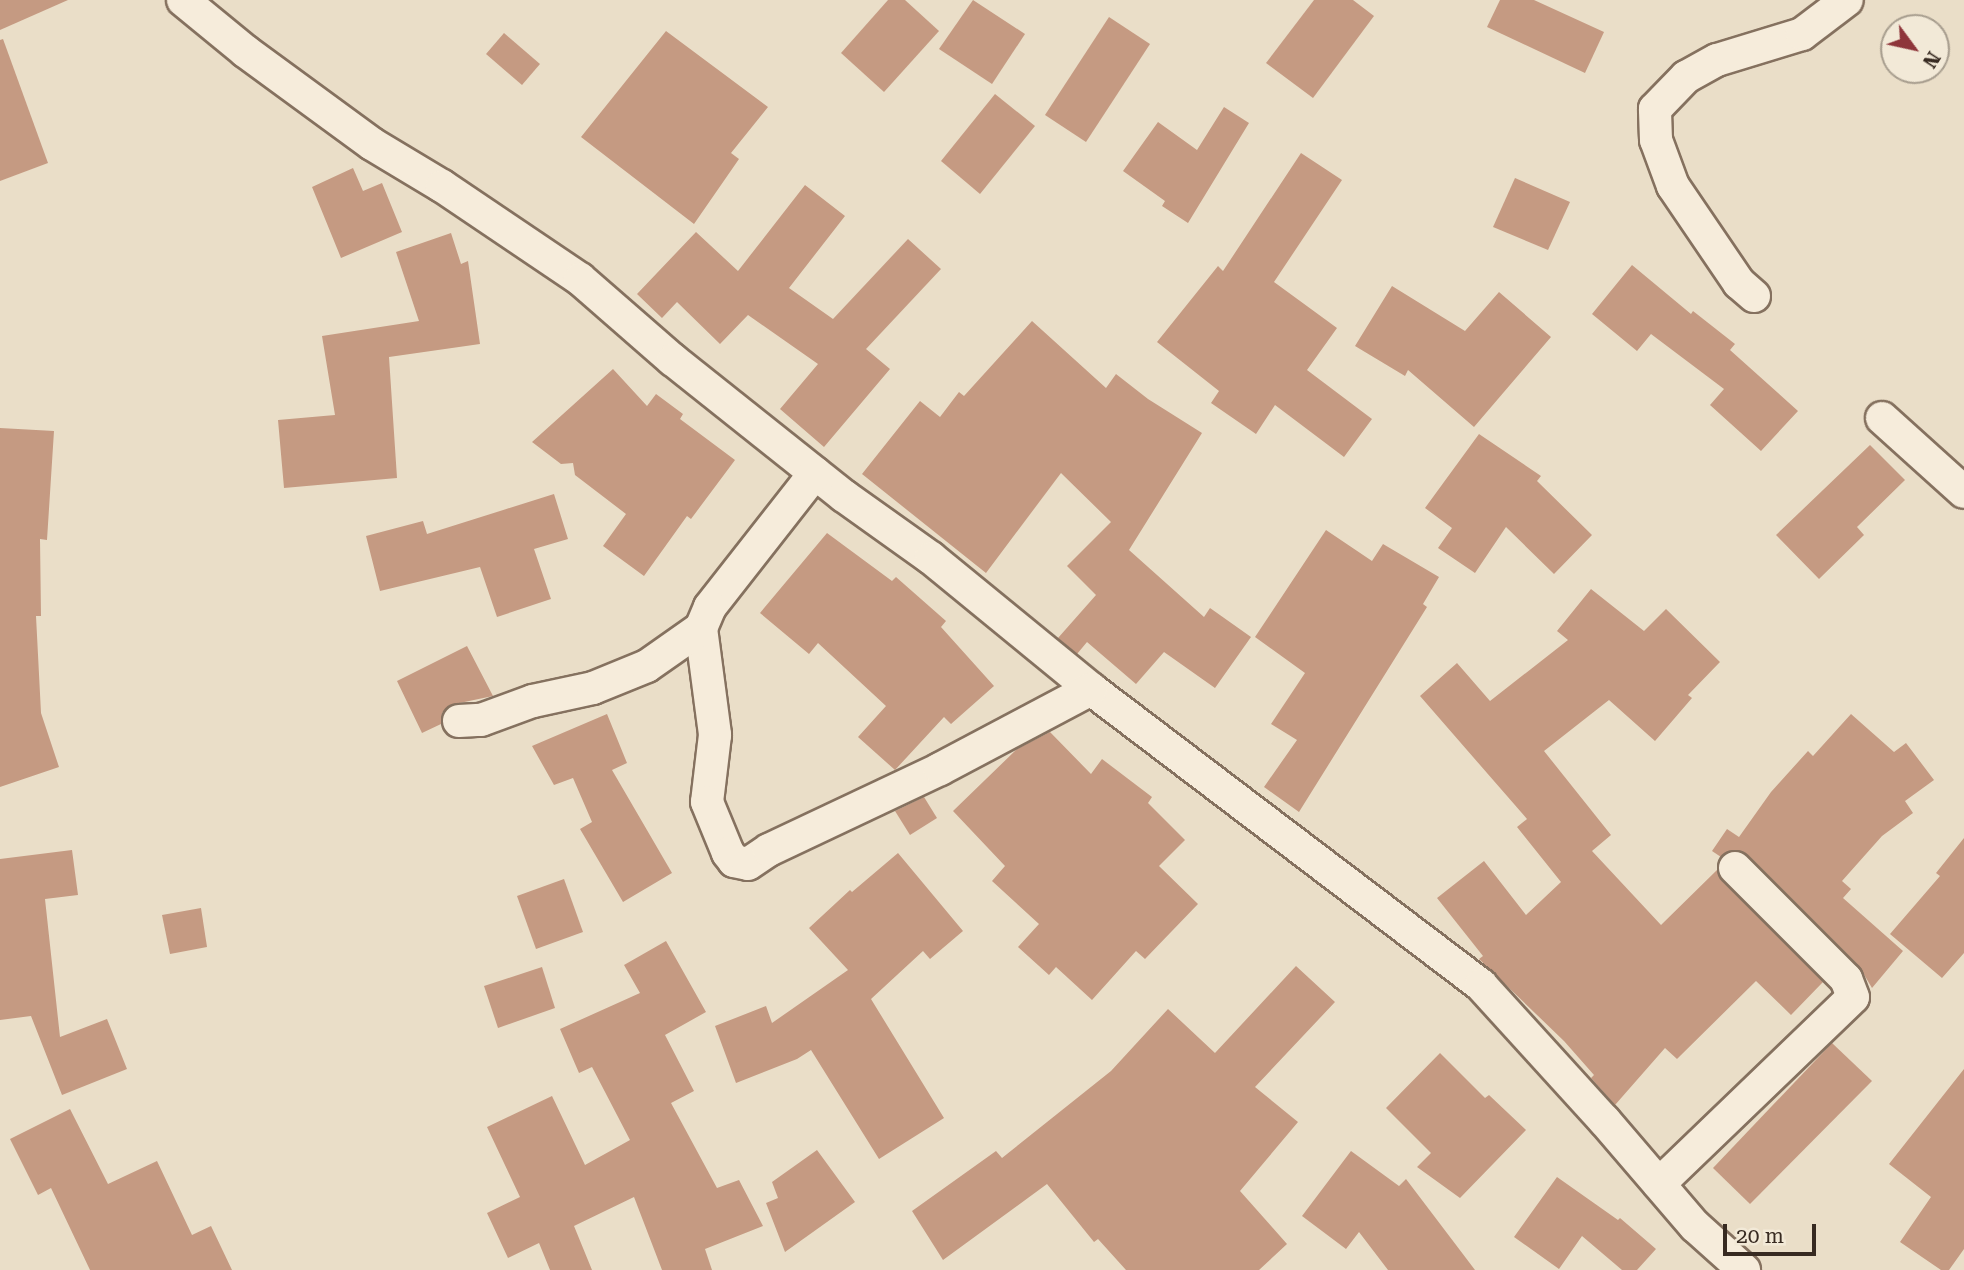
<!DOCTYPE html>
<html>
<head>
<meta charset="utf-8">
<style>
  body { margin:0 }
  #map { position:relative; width:1964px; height:1270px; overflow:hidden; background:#eadec8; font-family:"Roboto Serif",serif }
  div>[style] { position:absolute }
  .building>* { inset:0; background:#c59a82 }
  .roads { filter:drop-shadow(2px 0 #85715f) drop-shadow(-2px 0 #85715f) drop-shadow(0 2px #85715f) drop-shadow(0 -2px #85715f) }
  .street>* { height:32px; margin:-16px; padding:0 16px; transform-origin:16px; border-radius:16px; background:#f6ecdb }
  span { translate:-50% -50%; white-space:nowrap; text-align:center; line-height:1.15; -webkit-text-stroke:5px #f2e9d7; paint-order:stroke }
  .north { position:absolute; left:1880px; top:14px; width:70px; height:70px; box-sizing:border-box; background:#f2e9d7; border:2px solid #a79d8e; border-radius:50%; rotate:123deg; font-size:19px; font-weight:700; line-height:28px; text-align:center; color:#372a21 }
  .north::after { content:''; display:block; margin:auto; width:24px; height:32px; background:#8e353a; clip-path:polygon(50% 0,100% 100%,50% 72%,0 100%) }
  .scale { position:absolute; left:1723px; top:1224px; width:93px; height:32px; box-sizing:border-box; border:4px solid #372a21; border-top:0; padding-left:9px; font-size:21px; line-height:24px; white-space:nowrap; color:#372a21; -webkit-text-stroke:5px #f2e9d7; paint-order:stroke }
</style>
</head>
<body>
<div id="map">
  <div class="building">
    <div style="clip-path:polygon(0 0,68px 0,0 30px)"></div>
    <div style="clip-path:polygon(888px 0,905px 0,939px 31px,884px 92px,841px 53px)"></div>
    <div style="clip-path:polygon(973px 0,1025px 34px,992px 84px,939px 49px)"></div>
    <div style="clip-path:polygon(1314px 0,1353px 0,1374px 16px,1313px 98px,1266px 63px)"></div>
    <div style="clip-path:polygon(1500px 0,1534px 0,1604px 32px,1585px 73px,1487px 27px)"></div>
    <div style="clip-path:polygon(1109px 17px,1150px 44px,1086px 142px,1045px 115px)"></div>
    <div style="clip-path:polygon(666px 31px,768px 107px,731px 153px,739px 159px,694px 224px,581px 137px)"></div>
    <div style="clip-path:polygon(504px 33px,540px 64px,522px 85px,486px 54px)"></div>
    <div style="clip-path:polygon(3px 39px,48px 163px,0 181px,0 40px)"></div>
    <div style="clip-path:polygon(995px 94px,1035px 126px,980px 194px,941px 161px)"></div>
    <div style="clip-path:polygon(1224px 107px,1249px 123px,1188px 223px,1162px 206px,1165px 201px,1123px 171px,1158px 122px,1197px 150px)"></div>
    <div style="clip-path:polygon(1301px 153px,1342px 180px,1274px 282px,1337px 328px,1307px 370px,1372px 419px,1344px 457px,1275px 405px,1256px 434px,1211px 403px,1219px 391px,1157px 342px,1218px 266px,1223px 271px)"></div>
    <div style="clip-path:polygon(353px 168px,363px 191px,382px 183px,402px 232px,341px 258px,312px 187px)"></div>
    <div style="clip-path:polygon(1515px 178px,1570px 202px,1548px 250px,1493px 227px)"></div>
    <div style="clip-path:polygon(805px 185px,845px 216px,789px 288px,833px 319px,908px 239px,941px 269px,866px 349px,890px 369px,824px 447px,780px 409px,818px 364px,748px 315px,720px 344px,677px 302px,662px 318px,637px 294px,696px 232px,738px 271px)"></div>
    <div style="clip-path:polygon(451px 233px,461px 264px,468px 261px,480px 344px,389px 357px,397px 478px,284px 488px,278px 420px,335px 415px,322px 336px,419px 321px,396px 252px)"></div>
    <div style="clip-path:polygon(1632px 265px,1691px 314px,1693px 311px,1735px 344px,1730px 350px,1798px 411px,1761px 451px,1710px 405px,1724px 389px,1651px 334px,1637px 351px,1592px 314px)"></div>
    <div style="clip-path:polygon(1392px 286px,1465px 331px,1499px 292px,1551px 337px,1474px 427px,1408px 370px,1405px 376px,1355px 346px)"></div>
    <div style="clip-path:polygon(1032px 321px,1106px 388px,1116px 374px,1148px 399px,1202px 433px,1129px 550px,1204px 617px,1210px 608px,1251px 637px,1215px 688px,1164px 652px,1136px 684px,1087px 642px,1077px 654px,1058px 638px,1096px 595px,1067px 566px,1111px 522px,1061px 473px,986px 573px,862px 474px,920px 401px,940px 417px,959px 392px,964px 396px)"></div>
    <div style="clip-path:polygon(613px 369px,647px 406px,656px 394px,683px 414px,680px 419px,735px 460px,691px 519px,687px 516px,644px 576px,603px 546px,626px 514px,575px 475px,573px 463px,561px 464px,532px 442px)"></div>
    <div style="clip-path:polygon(0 428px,54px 431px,47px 540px,40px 539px,41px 616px,36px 616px,41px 713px,59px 767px,0 787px)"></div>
    <div style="clip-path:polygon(1479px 434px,1541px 476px,1537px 481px,1592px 535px,1554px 574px,1506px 527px,1475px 573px,1438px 548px,1452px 528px,1425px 508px)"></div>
    <div style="clip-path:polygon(1870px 445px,1905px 480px,1857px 527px,1864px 535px,1819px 579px,1776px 535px)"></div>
    <div style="clip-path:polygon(554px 494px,568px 539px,534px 549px,551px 599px,497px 617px,480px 567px,380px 591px,366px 536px,423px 521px,427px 534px)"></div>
    <div style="clip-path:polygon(1326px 530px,1372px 561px,1383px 544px,1439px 577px,1423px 604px,1427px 607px,1299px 812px,1264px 787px,1297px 740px,1271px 724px,1305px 673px,1255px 637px)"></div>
    <div style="clip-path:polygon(827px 533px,892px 581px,896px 577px,946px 621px,941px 627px,994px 686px,951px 724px,944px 717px,895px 770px,858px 737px,886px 706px,818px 643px,809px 654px,760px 613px)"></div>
    <div style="clip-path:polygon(1591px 589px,1644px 631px,1666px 609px,1720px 662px,1688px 695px,1692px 698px,1655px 741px,1609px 700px,1544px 751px,1611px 835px,1592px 851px,1661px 925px,1717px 870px,1722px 881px,1823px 982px,1791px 1015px,1756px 981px,1677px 1059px,1665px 1048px,1615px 1105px,1591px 1078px,1594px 1075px,1564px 1041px,1479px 959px,1483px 956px,1437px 898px,1484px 861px,1526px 915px,1561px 882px,1517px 827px,1527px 819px,1420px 696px,1457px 663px,1490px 701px,1568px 640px,1557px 631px)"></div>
    <div style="clip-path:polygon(467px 646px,493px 696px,450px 705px,442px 713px,441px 724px,422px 733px,397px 681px)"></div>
    <div style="clip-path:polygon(607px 714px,627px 763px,612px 770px,672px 873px,623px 902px,580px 829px,592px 822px,573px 778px,554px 785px,532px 746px)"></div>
    <div style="clip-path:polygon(1851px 714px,1894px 752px,1906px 743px,1934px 780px,1905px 801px,1913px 813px,1882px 836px,1842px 881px,1851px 889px,1843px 898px,1903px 951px,1872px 988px,1859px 966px,1748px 855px,1731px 850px,1721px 857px,1712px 851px,1727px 829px,1739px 837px,1771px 792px,1808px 751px,1813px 756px)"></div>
    <div style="clip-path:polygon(1050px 732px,1091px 774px,1102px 759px,1152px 797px,1148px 803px,1185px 840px,1159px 866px,1198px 904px,1145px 959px,1136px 951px,1092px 1000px,1056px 967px,1049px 975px,1018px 947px,1039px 924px,992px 881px,1005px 866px,953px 811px,1017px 749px)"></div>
    <div style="clip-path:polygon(924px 797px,937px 818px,910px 835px,895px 811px)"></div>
    <div style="clip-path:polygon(1964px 838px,1964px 953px,1942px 978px,1890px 934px,1940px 876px,1936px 873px)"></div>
    <div style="clip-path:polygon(72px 850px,78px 895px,45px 899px,60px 1037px,107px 1019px,127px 1069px,62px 1095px,31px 1016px,0 1020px,0 859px)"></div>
    <div style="clip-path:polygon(898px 853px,963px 931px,930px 959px,923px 951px,871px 999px,944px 1118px,879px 1159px,811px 1050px,797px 1059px,736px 1083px,715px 1026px,766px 1006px,772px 1023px,848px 970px,809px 928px,850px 890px,852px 892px)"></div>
    <div style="clip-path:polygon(564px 879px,583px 932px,536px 949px,517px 896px)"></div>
    <div style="clip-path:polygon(201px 908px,207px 947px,170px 954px,162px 915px)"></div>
    <div style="clip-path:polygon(666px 941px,706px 1012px,665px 1035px,694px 1091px,671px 1103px,717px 1188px,739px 1180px,763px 1226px,705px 1249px,712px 1270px,662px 1270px,634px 1197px,574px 1226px,592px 1270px,550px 1270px,539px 1243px,508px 1258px,487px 1213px,520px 1197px,487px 1127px,552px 1096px,585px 1165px,630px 1140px,592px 1067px,579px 1073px,560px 1029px,640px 993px,624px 965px)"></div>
    <div style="clip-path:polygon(1296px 966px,1335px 1002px,1255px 1087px,1298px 1122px,1240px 1191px,1287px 1244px,1259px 1270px,1126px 1270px,1098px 1239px,1094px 1242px,1047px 1184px,943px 1260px,912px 1211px,996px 1151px,1002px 1158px,1111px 1071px,1168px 1009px,1215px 1053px)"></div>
    <div style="clip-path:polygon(542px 967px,555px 1008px,498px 1028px,484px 986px)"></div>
    <div style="clip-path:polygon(1832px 1043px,1872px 1081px,1750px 1204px,1713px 1168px)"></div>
    <div style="clip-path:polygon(1440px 1053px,1485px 1098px,1489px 1095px,1526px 1130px,1460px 1198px,1417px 1167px,1431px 1153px,1386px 1108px)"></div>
    <div style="clip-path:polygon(1964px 1069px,1964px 1249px,1949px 1270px,1941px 1270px,1900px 1242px,1931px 1197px,1889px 1164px)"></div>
    <div style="clip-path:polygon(70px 1109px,108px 1184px,157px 1161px,192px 1235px,211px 1226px,232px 1270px,90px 1270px,51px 1188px,38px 1195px,10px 1139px)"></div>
    <div style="clip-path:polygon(817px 1150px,855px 1202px,785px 1252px,766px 1203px,778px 1198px,772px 1182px)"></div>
    <div style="clip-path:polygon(1351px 1151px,1399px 1186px,1406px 1179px,1475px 1270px,1388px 1270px,1359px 1232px,1346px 1249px,1302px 1216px)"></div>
    <div style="clip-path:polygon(1557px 1177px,1618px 1220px,1620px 1218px,1656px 1249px,1637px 1270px,1622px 1270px,1582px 1236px,1559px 1269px,1514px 1237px)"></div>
  </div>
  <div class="roads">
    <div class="street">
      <div style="left:183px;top:0;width:80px;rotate:39.4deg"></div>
      <div style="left:245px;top:51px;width:157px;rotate:36.2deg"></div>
      <div style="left:372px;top:144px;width:82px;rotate:31deg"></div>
      <div style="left:442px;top:186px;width:166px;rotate:34deg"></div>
      <div style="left:580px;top:279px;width:123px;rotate:41.1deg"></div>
      <div style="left:673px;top:360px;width:218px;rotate:38.5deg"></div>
      <div style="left:844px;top:496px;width:107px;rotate:35.5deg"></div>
      <div style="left:931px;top:558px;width:207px;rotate:39.3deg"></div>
      <div style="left:1091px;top:689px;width:490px;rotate:37.2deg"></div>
      <div style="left:1481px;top:985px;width:183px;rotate:47.7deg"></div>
      <div style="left:1604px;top:1120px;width:140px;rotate:49.4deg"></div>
      <div style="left:1695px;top:1226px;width:66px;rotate:41.9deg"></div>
      <div style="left:1754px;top:296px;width:20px;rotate:-139deg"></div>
      <div style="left:1739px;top:283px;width:117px;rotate:-124.2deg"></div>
      <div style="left:1673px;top:186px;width:49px;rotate:-110.3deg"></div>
      <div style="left:1656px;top:140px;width:31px;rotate:-92deg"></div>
      <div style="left:1655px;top:109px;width:45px;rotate:-45.9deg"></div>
      <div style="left:1686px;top:77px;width:35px;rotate:-29deg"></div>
      <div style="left:1717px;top:60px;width:89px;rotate:-17deg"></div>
      <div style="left:1802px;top:34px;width:56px;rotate:-37.1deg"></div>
      <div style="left:1882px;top:418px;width:110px;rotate:42.1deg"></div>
      <div style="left:815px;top:473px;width:170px;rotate:128.1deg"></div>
      <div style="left:710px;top:607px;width:23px;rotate:113deg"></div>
      <div style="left:701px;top:628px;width:108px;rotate:82.5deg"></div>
      <div style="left:715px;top:735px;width:67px;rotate:96.8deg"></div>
      <div style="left:707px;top:802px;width:55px;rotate:67.6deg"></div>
      <div style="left:728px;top:853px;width:10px;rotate:53deg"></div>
      <div style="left:734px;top:861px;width:14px;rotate:12deg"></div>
      <div style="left:748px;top:864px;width:25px;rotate:-34deg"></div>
      <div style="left:769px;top:850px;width:189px;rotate:-25.3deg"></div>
      <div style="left:940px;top:769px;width:171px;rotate:-27.9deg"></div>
      <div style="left:459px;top:721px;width:22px;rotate:-3deg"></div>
      <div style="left:481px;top:720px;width:55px;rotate:-20.1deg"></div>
      <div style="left:533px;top:701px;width:61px;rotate:-12.2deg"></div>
      <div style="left:593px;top:688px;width:58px;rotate:-22.2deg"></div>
      <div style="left:647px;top:666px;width:66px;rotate:-35.1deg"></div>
      <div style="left:1659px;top:1184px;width:269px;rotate:-43.9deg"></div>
      <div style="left:1853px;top:997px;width:19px;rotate:-111deg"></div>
      <div style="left:1846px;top:979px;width:157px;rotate:-135deg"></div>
    </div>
  </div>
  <div class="north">N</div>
  <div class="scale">20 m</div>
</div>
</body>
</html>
